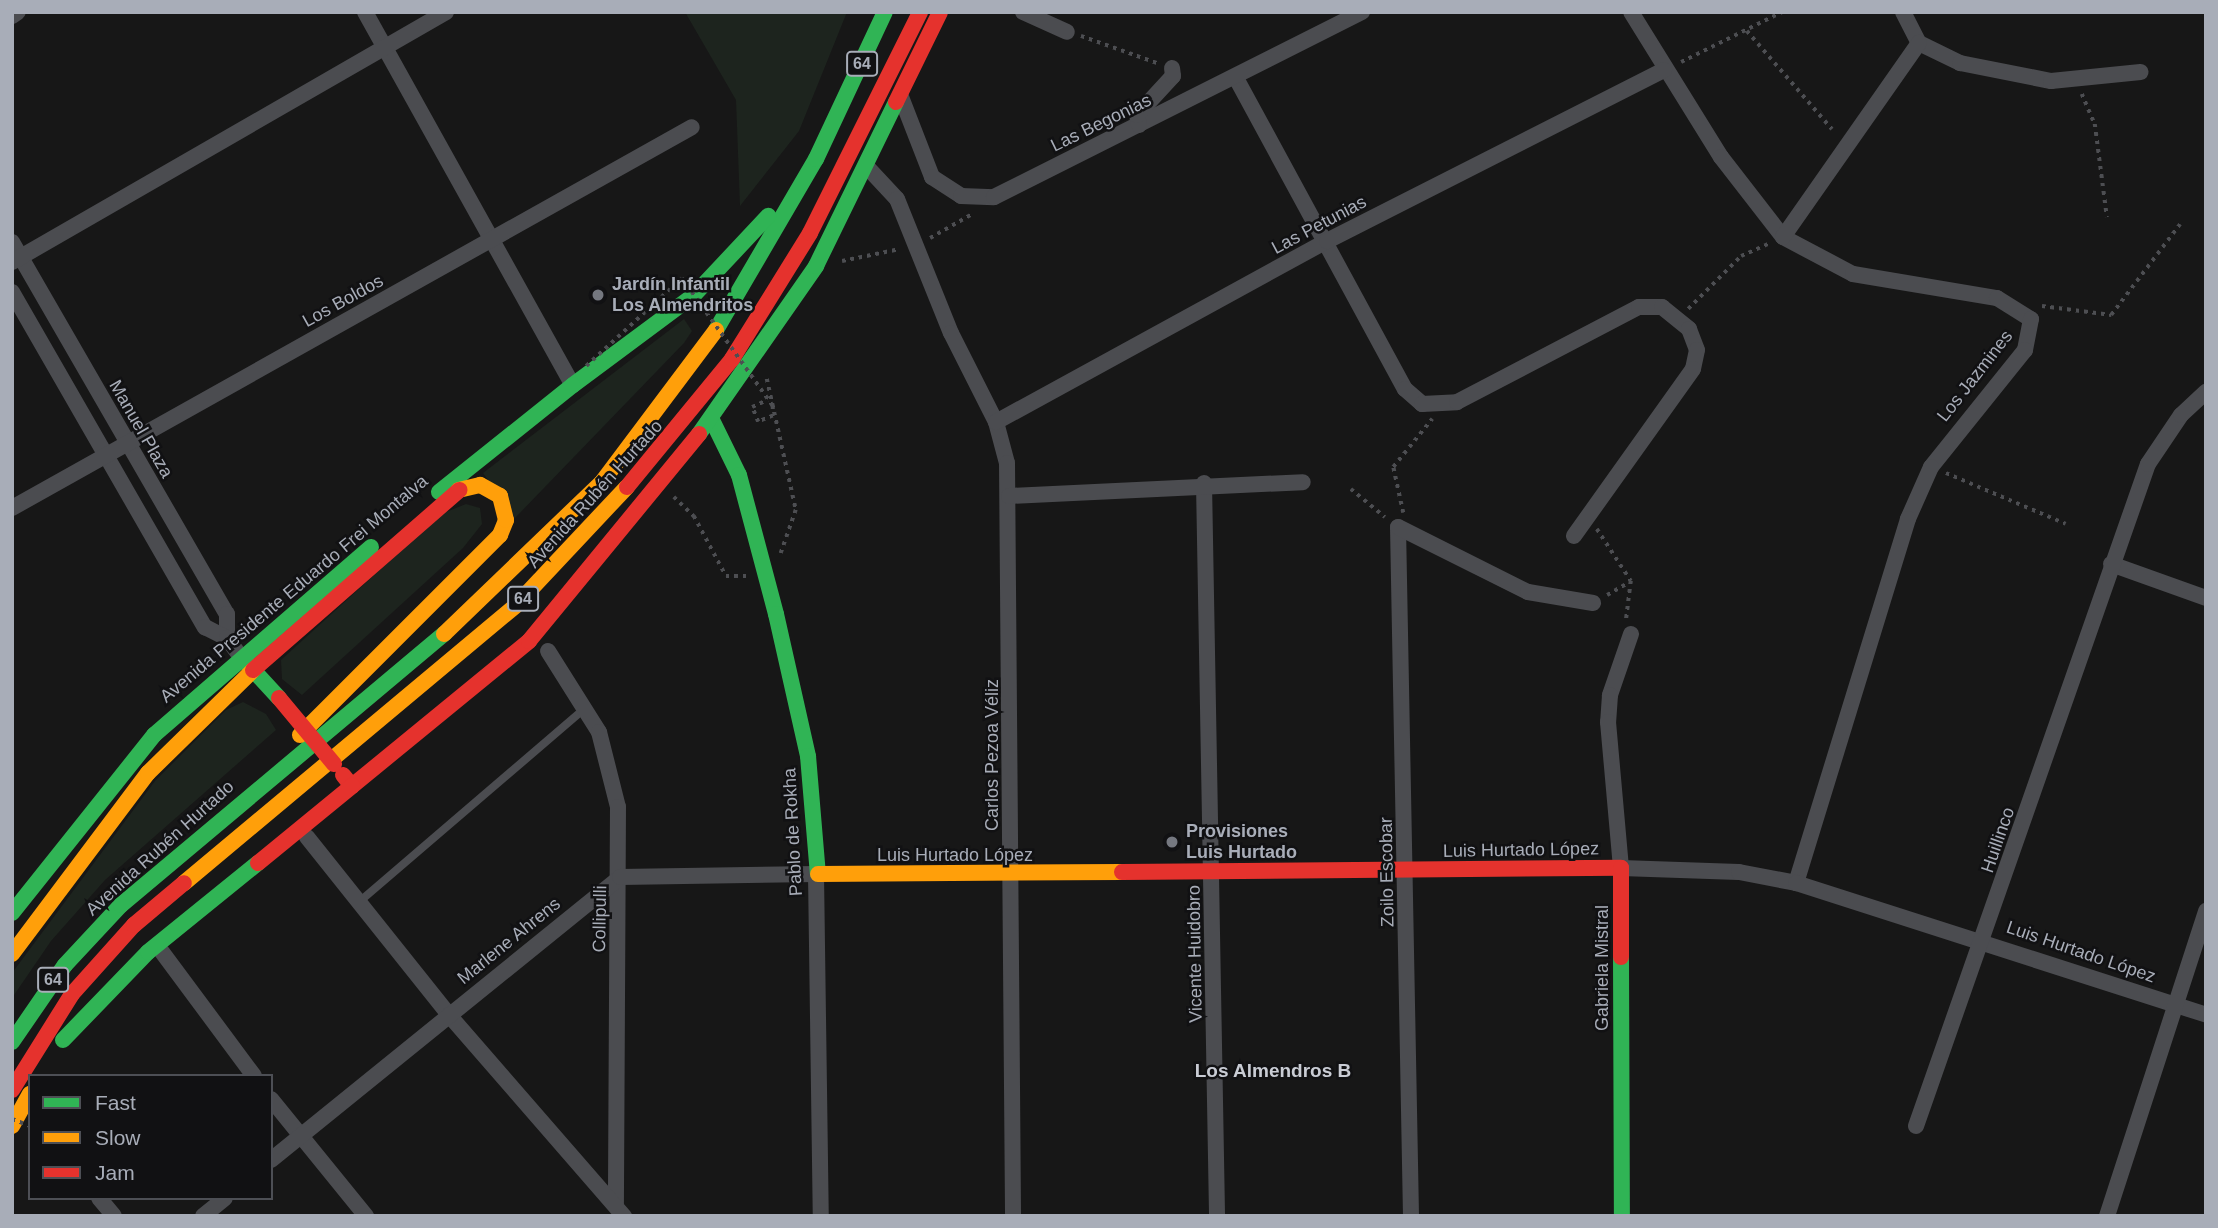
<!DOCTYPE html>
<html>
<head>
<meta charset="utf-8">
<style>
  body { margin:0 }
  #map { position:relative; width:2218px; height:1228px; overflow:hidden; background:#171717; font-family:Arial,sans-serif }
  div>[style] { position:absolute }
  .green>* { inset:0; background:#1d241e }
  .path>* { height:3.5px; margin-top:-1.75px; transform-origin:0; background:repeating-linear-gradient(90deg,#4d4e52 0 3.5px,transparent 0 8.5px) }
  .lane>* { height:8px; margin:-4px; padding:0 4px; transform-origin:4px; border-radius:4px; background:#4b4c50 }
  .street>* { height:16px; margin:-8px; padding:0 8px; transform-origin:8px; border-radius:8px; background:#4b4c50 }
  .fast>* { height:16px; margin:-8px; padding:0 8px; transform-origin:8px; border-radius:8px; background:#30b455 }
  .slow>* { height:16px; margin:-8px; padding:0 8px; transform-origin:8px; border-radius:8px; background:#ff9f0a }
  .jam>* { height:16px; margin:-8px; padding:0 8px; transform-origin:8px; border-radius:8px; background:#e5322d }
  .path-bridge>* { height:3.5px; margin-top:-1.75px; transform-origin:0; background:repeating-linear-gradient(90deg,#4d4e52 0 3.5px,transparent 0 8.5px) }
  .jam-bridge>* { height:16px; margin:-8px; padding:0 8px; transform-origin:8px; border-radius:8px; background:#e5322d }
  .dots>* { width:19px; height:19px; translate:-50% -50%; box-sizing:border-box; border:4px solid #111113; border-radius:50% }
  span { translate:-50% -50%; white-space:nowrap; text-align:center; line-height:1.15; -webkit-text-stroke:5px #111113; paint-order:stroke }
  .shield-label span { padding:2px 5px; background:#111113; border:2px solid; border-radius:5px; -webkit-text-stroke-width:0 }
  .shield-label { font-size:16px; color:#a8adb8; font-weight:700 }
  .street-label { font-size:18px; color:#a8adb8 }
  .poi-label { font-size:18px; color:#a8adb8; font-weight:700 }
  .left { translate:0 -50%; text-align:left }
  .neighbourhood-label { font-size:19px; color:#c9ccd4; font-weight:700 }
  .frame { position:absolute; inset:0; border:14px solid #a8adb8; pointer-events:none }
  .legend { position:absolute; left:28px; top:1074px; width:245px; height:126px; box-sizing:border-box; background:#111113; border:2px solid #4d4f55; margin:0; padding:9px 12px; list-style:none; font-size:21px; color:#a8adb8 }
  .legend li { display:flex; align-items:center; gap:14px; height:35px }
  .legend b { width:35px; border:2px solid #4d4f55 }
</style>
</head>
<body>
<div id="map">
  <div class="green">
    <div style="clip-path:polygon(685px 12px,847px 12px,799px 131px,740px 206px,736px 100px)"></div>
    <div style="clip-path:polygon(684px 319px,692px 331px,684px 343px,515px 518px,483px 473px)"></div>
    <div style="clip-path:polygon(466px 504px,480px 508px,482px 524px,463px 548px,302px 695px,282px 679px,281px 660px,441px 514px)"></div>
    <div style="clip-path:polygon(243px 702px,266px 714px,276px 730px,105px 880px,51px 941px,12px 998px,12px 973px,155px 781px,226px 710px)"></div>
  </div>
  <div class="path">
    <div style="left:1747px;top:31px;width:130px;rotate:49.1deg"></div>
    <div style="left:1081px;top:36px;width:81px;rotate:19.6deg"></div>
    <div style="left:1681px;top:62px;width:113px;rotate:-26.3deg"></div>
    <div style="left:2082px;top:94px;width:33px;rotate:67deg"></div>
    <div style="left:2095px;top:124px;width:94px;rotate:82.6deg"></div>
    <div style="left:930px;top:238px;width:48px;rotate:-29.7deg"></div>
    <div style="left:842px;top:261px;width:59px;rotate:-11.7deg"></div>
    <div style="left:2042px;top:306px;width:70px;rotate:7.4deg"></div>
    <div style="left:2111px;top:315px;width:114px;rotate:-52.8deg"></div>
    <div style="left:1688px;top:309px;width:75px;rotate:-45deg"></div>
    <div style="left:1741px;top:256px;width:30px;rotate:-24deg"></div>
    <div style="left:767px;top:379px;width:134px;rotate:77.5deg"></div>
    <div style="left:796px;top:510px;width:46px;rotate:109.2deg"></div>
    <div style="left:1946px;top:473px;width:130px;rotate:23deg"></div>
    <div style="left:1351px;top:489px;width:44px;rotate:39.5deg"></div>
    <div style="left:674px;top:497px;width:28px;rotate:44deg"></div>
    <div style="left:694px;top:516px;width:68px;rotate:61.9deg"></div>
    <div style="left:726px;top:576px;width:21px"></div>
    <div style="left:1403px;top:513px;width:47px;rotate:-102.3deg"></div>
    <div style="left:1393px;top:467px;width:62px;rotate:-50.9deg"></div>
    <div style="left:1597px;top:529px;width:62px;rotate:56.8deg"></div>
    <div style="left:1631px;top:581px;width:38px;rotate:97deg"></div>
    <div style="left:1607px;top:595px;width:28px;rotate:-30deg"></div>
  </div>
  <div class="lane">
    <div style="left:359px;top:902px;width:298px;rotate:-40.6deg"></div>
  </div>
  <div class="street">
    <div style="left:365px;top:12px;width:427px;rotate:60.9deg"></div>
    <div style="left:1023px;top:12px;width:48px;rotate:24.4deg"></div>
    <div style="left:1631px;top:12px;width:171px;rotate:58.2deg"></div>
    <div style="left:1721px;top:157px;width:101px;rotate:52.2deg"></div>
    <div style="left:1783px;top:237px;width:79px;rotate:27.9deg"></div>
    <div style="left:1853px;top:274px;width:146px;rotate:9.5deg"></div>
    <div style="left:1997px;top:298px;width:40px;rotate:32deg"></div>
    <div style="left:2031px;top:319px;width:32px;rotate:101deg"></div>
    <div style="left:2025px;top:350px;width:150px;rotate:128.8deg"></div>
    <div style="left:1931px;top:467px;width:57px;rotate:113.9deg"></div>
    <div style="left:1908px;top:519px;width:381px;rotate:107.1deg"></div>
    <div style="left:1903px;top:12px;width:35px;rotate:63deg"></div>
    <div style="left:1919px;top:43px;width:46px;rotate:26deg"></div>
    <div style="left:1960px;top:63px;width:93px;rotate:11.2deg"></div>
    <div style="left:2051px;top:81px;width:90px;rotate:-5.7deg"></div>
    <div style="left:12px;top:16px;width:7px;rotate:-34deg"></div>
    <div style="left:1236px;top:78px;width:354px;rotate:61.5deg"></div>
    <div style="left:1405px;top:389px;width:23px;rotate:41deg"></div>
    <div style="left:1422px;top:404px;width:35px;rotate:-3deg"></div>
    <div style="left:1457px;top:402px;width:205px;rotate:-27.6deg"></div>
    <div style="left:1639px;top:307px;width:23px"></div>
    <div style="left:1662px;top:307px;width:35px;rotate:39deg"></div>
    <div style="left:1689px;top:329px;width:22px;rotate:69deg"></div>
    <div style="left:1697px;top:350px;width:19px;rotate:102deg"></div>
    <div style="left:1693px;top:369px;width:205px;rotate:125.5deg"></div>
    <div style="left:901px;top:97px;width:86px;rotate:68.8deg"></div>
    <div style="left:932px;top:177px;width:35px;rotate:33deg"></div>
    <div style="left:961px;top:196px;width:33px;rotate:2deg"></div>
    <div style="left:994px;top:197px;width:412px;rotate:-26.7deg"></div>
    <div style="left:1139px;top:125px;width:10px;rotate:-101deg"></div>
    <div style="left:1137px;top:115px;width:53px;rotate:-47.3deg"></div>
    <div style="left:1173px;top:76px;width:8px;rotate:-97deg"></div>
    <div style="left:868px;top:168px;width:42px;rotate:46.9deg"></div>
    <div style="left:897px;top:199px;width:144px;rotate:68.1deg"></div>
    <div style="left:951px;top:333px;width:100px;rotate:63.2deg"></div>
    <div style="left:996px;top:422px;width:42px;rotate:75deg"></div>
    <div style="left:1007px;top:463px;width:753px;rotate:89.54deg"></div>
    <div style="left:1783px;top:237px;width:237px;rotate:-55deg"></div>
    <div style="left:12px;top:242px;width:430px;rotate:60deg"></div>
    <div style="left:227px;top:614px;width:24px;rotate:90deg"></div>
    <div style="left:12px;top:262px;width:501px;rotate:-29.94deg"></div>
    <div style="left:12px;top:292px;width:387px;rotate:60.1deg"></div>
    <div style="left:205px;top:627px;width:25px;rotate:27deg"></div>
    <div style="left:227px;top:638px;width:22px;rotate:54deg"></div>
    <div style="left:996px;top:422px;width:377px;rotate:-28.7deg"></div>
    <div style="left:1327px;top:241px;width:378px;rotate:-26.9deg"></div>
    <div style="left:1204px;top:483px;width:733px;rotate:88.98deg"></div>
    <div style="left:1009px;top:496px;width:294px;rotate:-2.7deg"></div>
    <div style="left:12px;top:508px;width:779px;rotate:-29.26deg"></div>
    <div style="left:2111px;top:564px;width:101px;rotate:19.7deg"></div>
    <div style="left:1631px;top:634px;width:65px;rotate:109deg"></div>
    <div style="left:1610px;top:695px;width:27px;rotate:94deg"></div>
    <div style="left:1608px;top:722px;width:147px;rotate:84.9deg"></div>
    <div style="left:1621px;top:868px;width:118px;rotate:1.9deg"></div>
    <div style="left:1739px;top:872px;width:58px;rotate:10.9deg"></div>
    <div style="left:1796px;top:883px;width:431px;rotate:17.8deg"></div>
    <div style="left:548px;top:651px;width:96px;rotate:57.8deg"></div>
    <div style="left:599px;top:732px;width:77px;rotate:75.8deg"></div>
    <div style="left:618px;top:807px;width:398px;rotate:90.3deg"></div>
    <div style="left:307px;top:837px;width:228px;rotate:51.4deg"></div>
    <div style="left:449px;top:1015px;width:267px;rotate:49deg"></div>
    <div style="left:162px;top:952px;width:154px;rotate:53.4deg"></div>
    <div style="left:271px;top:1099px;width:151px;rotate:50.9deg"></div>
    <div style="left:1916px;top:1126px;width:701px;rotate:-70.69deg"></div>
    <div style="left:2148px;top:464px;width:59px;rotate:-56deg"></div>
    <div style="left:2181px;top:415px;width:34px;rotate:-43deg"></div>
    <div style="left:271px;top:1160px;width:449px;rotate:-39deg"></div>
    <div style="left:620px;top:877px;width:196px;rotate:-0.9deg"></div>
    <div style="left:816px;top:874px;width:342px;rotate:89.2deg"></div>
    <div style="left:99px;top:1198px;width:23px;rotate:50deg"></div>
    <div style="left:203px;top:1216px;width:28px;rotate:-39deg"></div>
    <div style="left:1411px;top:1216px;width:689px;rotate:-91.08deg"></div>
    <div style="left:1398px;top:527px;width:145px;rotate:26.6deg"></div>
    <div style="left:1528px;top:592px;width:66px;rotate:9.6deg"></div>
    <div style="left:2107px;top:1216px;width:321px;rotate:-72deg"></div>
  </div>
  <div class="fast">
    <div style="left:716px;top:330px;width:198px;rotate:-59.7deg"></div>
    <div style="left:816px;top:159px;width:162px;rotate:-64.9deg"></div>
    <div style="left:573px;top:385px;width:149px;rotate:-36.6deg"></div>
    <div style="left:693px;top:296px;width:110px;rotate:-46.8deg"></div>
    <div style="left:712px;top:420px;width:61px;rotate:63.9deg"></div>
    <div style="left:739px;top:475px;width:144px;rotate:75.1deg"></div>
    <div style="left:776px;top:614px;width:146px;rotate:77.3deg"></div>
    <div style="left:808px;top:756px;width:118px;rotate:85.2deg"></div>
    <div style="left:699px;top:434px;width:205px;rotate:-55.1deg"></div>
    <div style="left:816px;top:266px;width:182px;rotate:-64deg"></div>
    <div style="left:439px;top:492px;width:171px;rotate:-38.6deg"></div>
    <div style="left:243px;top:659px;width:53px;rotate:47.3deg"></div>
    <div style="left:12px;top:913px;width:228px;rotate:-51.4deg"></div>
    <div style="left:154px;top:735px;width:287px;rotate:-40.9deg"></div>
    <div style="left:1621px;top:957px;width:259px;rotate:89.8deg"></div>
    <div style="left:63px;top:1040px;width:122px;rotate:-46deg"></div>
    <div style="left:148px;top:952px;width:141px;rotate:-39deg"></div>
    <div style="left:12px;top:1042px;width:93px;rotate:-55.5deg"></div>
    <div style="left:65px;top:965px;width:82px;rotate:-47deg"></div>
    <div style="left:121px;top:905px;width:422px;rotate:-40deg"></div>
  </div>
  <div class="slow">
    <div style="left:444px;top:634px;width:219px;rotate:-43.9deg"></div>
    <div style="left:602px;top:482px;width:190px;rotate:-53.1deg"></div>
    <div style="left:300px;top:735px;width:283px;rotate:-45deg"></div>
    <div style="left:500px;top:535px;width:16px;rotate:-68deg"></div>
    <div style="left:506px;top:520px;width:25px;rotate:-104deg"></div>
    <div style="left:500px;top:496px;width:23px;rotate:-151deg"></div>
    <div style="left:480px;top:485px;width:22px;rotate:167deg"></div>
    <div style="left:818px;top:874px;width:304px;rotate:-0.4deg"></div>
    <div style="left:184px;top:883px;width:433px;rotate:-39.9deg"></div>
    <div style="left:516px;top:605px;width:162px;rotate:-46.8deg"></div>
    <div style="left:12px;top:954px;width:226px;rotate:-53.1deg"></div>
    <div style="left:148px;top:773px;width:147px;rotate:-44.4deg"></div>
    <div style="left:12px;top:1126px;width:37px;rotate:-61deg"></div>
  </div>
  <div class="jam">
    <div style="left:896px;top:102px;width:100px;rotate:-63.9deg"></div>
    <div style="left:627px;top:487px;width:166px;rotate:-50.6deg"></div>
    <div style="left:732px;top:359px;width:148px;rotate:-58.2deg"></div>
    <div style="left:810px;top:233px;width:247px;rotate:-63.5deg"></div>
    <div style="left:253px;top:670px;width:274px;rotate:-41.1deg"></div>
    <div style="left:343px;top:775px;width:14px;rotate:51deg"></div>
    <div style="left:352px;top:786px;width:229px;rotate:-39.3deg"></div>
    <div style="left:529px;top:641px;width:268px;rotate:-50.6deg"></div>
    <div style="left:258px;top:863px;width:122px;rotate:-39.3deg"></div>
    <div style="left:1122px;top:872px;width:499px;rotate:-0.5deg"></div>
    <div style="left:1621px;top:868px;width:89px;rotate:90deg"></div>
    <div style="left:12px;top:1090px;width:113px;rotate:-58deg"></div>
    <div style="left:72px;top:994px;width:93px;rotate:-48.1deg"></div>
    <div style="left:134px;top:925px;width:65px;rotate:-40deg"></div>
  </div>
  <div class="path-bridge">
    <div style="left:586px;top:366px;width:130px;rotate:-42.5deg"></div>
    <div style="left:682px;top:278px;width:157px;rotate:54.6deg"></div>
    <div style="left:773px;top:406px;width:10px;rotate:90deg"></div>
    <div style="left:773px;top:416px;width:16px;rotate:158deg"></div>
    <div style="left:758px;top:422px;width:16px;rotate:-112deg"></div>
    <div style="left:752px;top:407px;width:17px;rotate:-25deg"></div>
    <div style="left:12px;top:1119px;width:19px;rotate:21deg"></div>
  </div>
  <div class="jam-bridge">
    <div style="left:279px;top:698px;width:86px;rotate:50.2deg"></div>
  </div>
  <div class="dots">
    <div style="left:598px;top:295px;background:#757880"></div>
    <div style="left:1172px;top:842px;background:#757880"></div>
  </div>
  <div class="shield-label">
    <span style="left:862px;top:64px">64</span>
    <span style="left:523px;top:599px">64</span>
    <span style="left:53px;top:980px">64</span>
  </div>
  <div class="street-label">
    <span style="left:1101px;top:123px;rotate:-26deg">Las Begonias</span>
    <span style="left:1319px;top:225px;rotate:-28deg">Las Petunias</span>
    <span style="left:343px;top:301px;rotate:-29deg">Los Boldos</span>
    <span style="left:1975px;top:376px;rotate:-52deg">Los Jazmines</span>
    <span style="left:141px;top:429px;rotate:60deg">Manuel Plaza</span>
    <span style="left:595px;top:494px;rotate:-48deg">Avenida Rubén Hurtado</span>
    <span style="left:294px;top:589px;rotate:-40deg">Avenida Presidente Eduardo Frei Montalva</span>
    <span style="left:992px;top:755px;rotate:-90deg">Carlos Pezoa Véliz</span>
    <span style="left:793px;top:832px;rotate:-93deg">Pablo de Rokha</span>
    <span style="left:1998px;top:840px;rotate:-71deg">Huillinco</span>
    <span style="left:160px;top:848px;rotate:-42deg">Avenida Rubén Hurtado</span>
    <span style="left:1521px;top:850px;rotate:-1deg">Luis Hurtado López</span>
    <span style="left:955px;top:855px">Luis Hurtado López</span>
    <span style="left:1387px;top:872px;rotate:-91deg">Zoilo Escobar</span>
    <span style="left:600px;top:919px;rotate:-89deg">Collipulli</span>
    <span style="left:509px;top:941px;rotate:-39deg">Marlene Ahrens</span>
    <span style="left:2081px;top:952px;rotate:19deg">Luis Hurtado López</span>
    <span style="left:1195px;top:954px;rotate:-91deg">Vicente Huidobro</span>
    <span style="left:1602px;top:968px;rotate:-90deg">Gabriela Mistral</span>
  </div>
  <div class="poi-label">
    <span class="left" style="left:612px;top:295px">Jardín Infantil<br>Los Almendritos</span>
    <span class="left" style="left:1186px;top:842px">Provisiones<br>Luis Hurtado</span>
  </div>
  <div class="neighbourhood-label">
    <span style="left:1273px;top:1071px">Los Almendros B</span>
  </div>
  <div class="frame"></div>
  <ul class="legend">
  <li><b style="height:9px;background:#30b455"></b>Fast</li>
  <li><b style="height:9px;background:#ff9f0a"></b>Slow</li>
  <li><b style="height:9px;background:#e5322d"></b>Jam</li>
  </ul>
</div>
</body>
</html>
